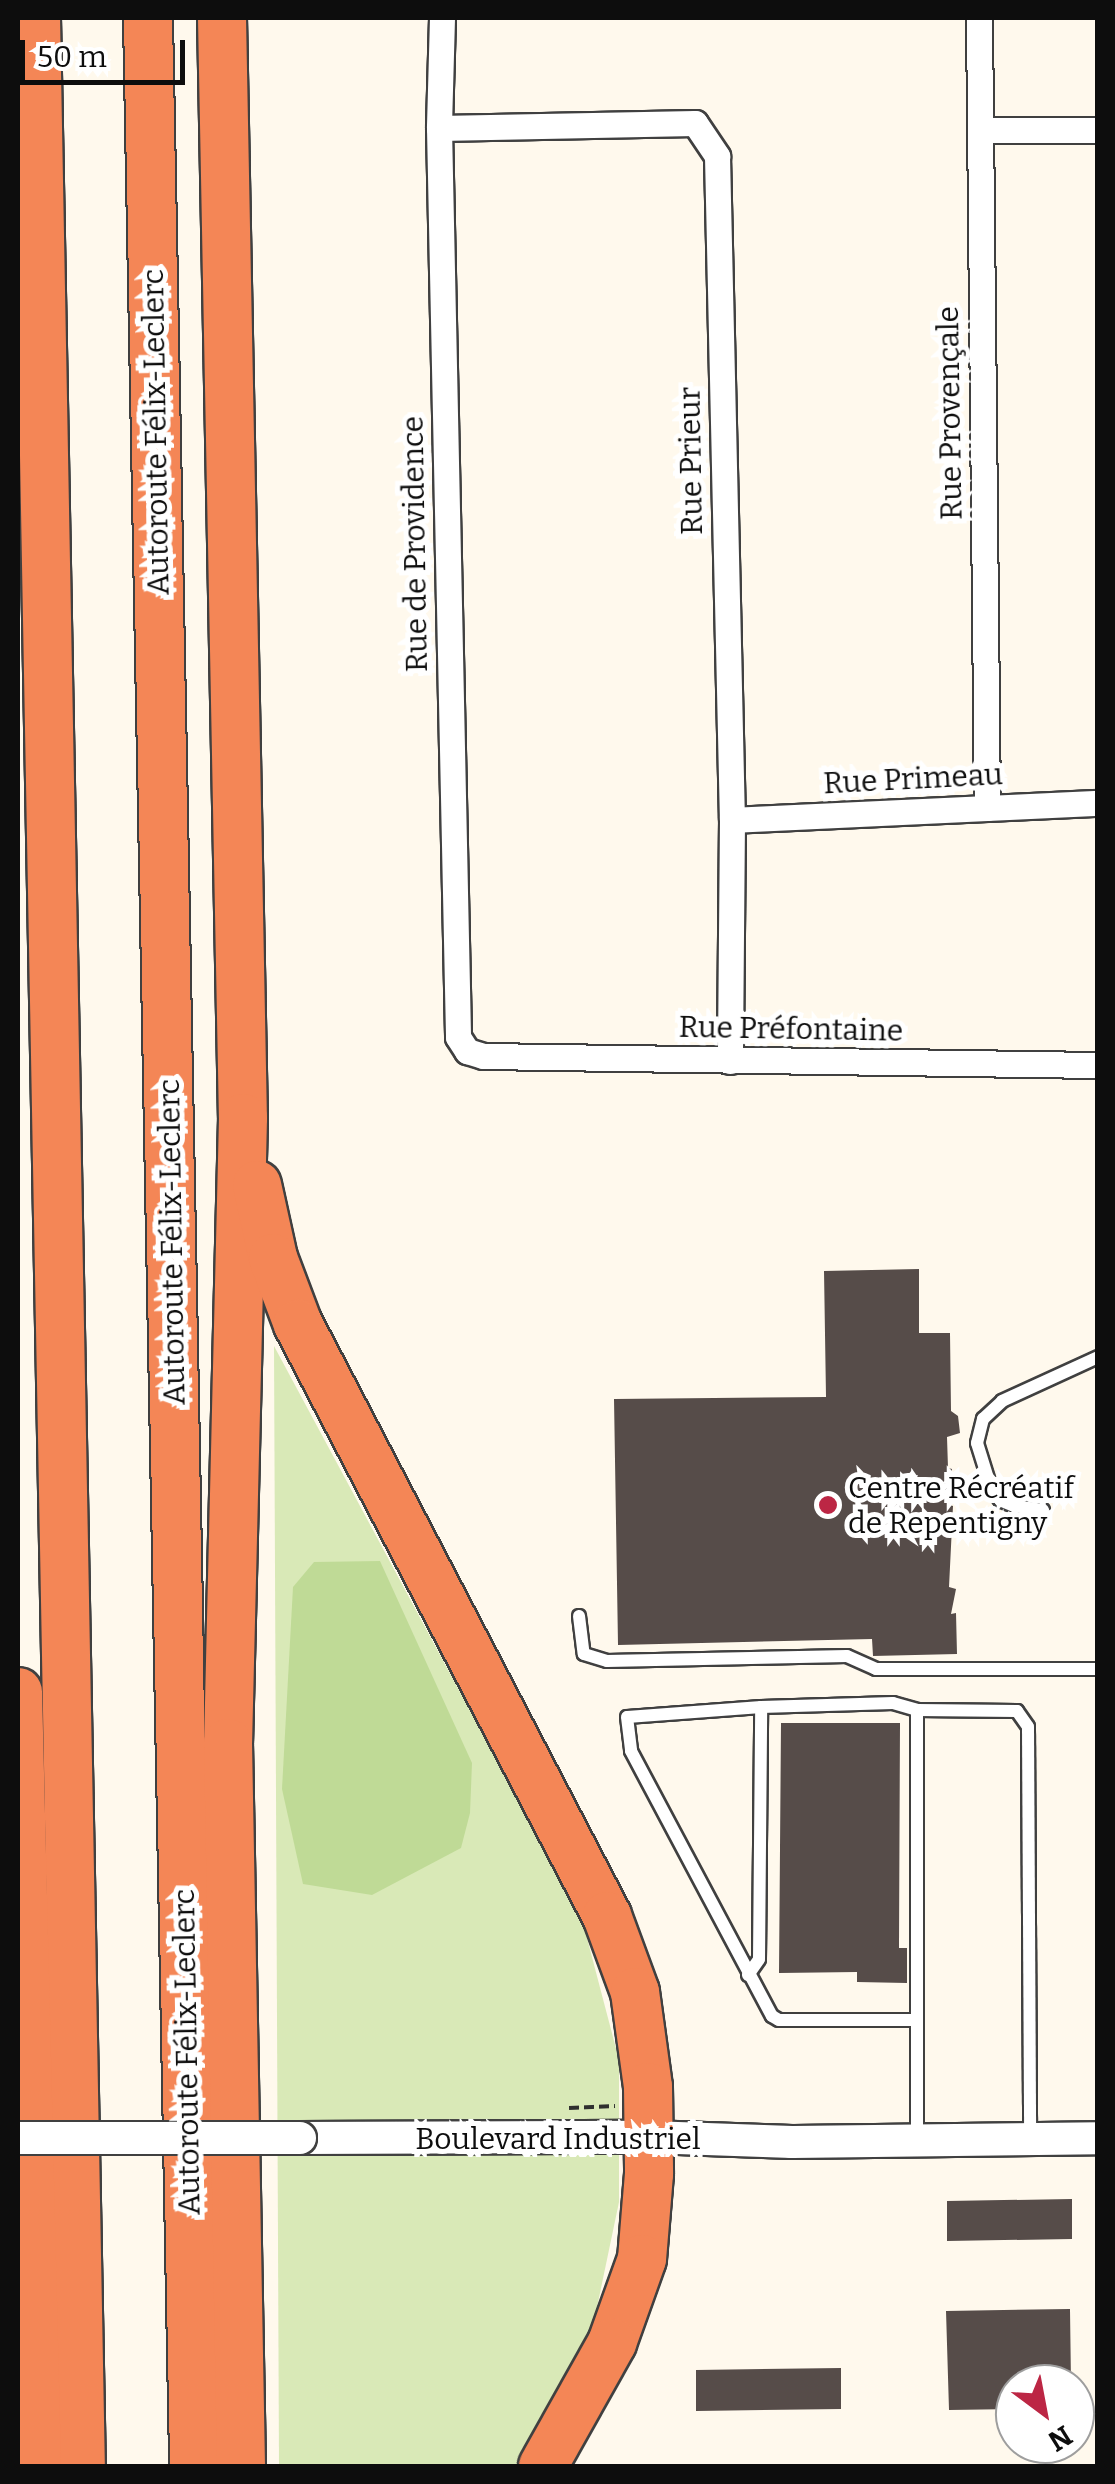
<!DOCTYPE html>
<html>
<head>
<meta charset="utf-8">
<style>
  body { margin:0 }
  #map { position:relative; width:1115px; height:2484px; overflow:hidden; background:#fff9ed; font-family:Bitter,serif }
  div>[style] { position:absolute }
  .green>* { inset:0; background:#d9e9b7 }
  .forest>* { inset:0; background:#bfda96 }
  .building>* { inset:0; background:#564c49 }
  .path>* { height:4px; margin-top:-2px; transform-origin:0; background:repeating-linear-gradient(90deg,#2f2f2f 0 10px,transparent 0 15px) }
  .roads { filter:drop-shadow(2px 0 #404040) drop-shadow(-2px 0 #404040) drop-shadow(0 2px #404040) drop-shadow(0 -2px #404040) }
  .service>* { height:12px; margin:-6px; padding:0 6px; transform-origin:6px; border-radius:6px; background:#fff }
  .minor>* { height:25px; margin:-12.5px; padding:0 12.5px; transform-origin:12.5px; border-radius:12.5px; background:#fff }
  .tertiary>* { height:32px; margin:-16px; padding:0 16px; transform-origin:16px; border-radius:16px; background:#fff }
  .motorway>* { height:48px; margin:-24px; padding:0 24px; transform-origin:24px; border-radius:24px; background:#f48656 }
  .bridges { filter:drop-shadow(2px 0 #404040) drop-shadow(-2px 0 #404040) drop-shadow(0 2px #404040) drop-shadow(0 -2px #404040) }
  .tertiary-bridge>* { height:32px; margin:-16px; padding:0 16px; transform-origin:16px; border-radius:16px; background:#fff }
  .dots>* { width:28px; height:28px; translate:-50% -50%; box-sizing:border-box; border:5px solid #fff; border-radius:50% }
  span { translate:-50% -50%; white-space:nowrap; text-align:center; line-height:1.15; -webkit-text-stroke:10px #fff; paint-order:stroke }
  .street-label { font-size:30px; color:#0d0d0d }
  .poi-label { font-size:30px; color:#0d0d0d }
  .left { translate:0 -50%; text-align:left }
  .frame { position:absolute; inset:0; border:20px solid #0d0d0d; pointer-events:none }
  .north { position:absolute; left:995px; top:2364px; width:100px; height:100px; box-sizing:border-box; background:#fff; border:2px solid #9e9e9e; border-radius:50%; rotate:148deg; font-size:28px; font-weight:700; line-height:40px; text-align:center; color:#0d0d0d }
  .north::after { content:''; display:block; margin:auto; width:35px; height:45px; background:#bc2644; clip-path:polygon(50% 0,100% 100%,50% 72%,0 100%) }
  .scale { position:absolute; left:20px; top:40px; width:165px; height:45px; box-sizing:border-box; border:5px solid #0d0d0d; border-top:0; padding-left:12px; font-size:30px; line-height:35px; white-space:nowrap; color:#0d0d0d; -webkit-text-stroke:8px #fff; paint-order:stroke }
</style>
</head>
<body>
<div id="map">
  <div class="green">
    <div style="clip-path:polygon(274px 1346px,582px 1919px,619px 2060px,619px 2202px,591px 2336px,518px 2466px,279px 2466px)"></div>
  </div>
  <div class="forest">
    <div style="clip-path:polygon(380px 1561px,472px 1763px,470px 1813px,461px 1848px,372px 1895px,303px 1884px,282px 1789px,293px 1587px,314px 1562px)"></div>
  </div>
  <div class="building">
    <div style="clip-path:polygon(919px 1269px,919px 1333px,950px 1333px,951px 1411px,958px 1416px,960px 1433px,947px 1437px,948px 1468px,952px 1469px,947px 1504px,953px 1506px,949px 1587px,956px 1589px,951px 1614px,956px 1613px,957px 1654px,873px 1656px,872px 1639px,618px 1645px,614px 1399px,826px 1397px,824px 1271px)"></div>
    <div style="clip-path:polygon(781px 1723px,900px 1723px,899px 1948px,907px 1948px,907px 1983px,857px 1982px,857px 1972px,779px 1973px)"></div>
    <div style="clip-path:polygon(1072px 2199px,1072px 2239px,947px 2241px,947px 2201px)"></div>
    <div style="clip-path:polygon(1070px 2309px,1071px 2384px,1015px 2384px,1015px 2409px,949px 2410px,946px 2311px)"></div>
    <div style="clip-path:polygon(841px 2368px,841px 2409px,696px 2411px,696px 2370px)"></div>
  </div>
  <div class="path">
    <div style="left:569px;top:2108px;width:46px;rotate:-2.5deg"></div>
  </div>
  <div class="roads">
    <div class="service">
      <div style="left:1043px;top:1510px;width:29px;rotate:-172deg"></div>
      <div style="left:1014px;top:1506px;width:15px;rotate:-157deg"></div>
      <div style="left:1000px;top:1500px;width:15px;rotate:-127deg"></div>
      <div style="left:991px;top:1488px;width:47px;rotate:-107.3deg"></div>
      <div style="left:977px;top:1443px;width:25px;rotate:-76deg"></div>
      <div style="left:983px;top:1419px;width:26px;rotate:-43deg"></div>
      <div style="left:1002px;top:1401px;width:106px;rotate:-24.6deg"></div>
      <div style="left:579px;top:1616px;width:38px;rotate:83deg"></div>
      <div style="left:584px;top:1654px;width:24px;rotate:17deg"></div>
      <div style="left:607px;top:1661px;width:240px;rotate:-1.2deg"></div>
      <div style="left:847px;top:1656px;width:32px;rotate:24deg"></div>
      <div style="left:876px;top:1669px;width:222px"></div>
      <div style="left:761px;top:1707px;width:134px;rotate:175.7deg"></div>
      <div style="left:627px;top:1717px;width:34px;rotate:83deg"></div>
      <div style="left:631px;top:1751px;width:300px;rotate:62deg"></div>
      <div style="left:772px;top:2016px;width:8px;rotate:30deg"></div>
      <div style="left:779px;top:2020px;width:137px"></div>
      <div style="left:748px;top:1975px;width:19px;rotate:-55deg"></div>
      <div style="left:759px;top:1959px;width:252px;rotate:-89.5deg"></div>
      <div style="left:761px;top:1707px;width:132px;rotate:-1.7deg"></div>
      <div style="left:893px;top:1703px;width:25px;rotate:16deg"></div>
      <div style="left:917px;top:2140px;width:430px;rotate:-90deg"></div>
      <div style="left:917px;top:1710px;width:100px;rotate:0.6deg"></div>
      <div style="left:1017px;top:1711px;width:19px;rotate:55deg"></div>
      <div style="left:1028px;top:1727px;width:410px;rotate:89.7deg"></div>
    </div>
    <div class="minor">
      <div style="left:442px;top:18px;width:110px;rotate:91.6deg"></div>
      <div style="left:439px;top:128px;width:909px;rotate:88.8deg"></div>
      <div style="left:458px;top:1037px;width:17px;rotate:57deg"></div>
      <div style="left:467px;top:1051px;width:17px;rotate:17deg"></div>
      <div style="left:483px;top:1056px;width:615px;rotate:0.84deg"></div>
      <div style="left:979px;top:18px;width:790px;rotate:89.42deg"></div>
      <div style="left:439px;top:128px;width:256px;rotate:-1.1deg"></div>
      <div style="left:695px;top:123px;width:40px;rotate:56deg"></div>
      <div style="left:717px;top:156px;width:664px;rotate:88.71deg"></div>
      <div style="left:732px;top:820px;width:241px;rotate:90.5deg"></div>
      <div style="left:980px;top:130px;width:118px"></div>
      <div style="left:732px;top:820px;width:366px;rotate:-2.7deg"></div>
    </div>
    <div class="tertiary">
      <div style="left:300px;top:2138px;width:349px;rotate:-0.2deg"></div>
      <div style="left:649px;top:2137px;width:143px;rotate:2deg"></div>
      <div style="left:792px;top:2142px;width:306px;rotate:-0.7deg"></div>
    </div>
    <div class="motorway">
      <div style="left:36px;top:18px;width:2448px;rotate:88.95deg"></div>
      <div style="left:148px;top:18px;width:2448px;rotate:88.92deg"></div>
      <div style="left:222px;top:18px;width:1100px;rotate:88.91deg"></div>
      <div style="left:243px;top:1118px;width:625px;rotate:91.37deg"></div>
      <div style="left:228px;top:1743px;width:723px;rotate:88.97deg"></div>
      <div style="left:257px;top:1185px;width:75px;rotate:77.6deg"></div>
      <div style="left:273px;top:1258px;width:71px;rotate:69.3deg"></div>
      <div style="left:298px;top:1324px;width:668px;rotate:62.44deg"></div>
      <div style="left:607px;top:1916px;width:81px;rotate:69.8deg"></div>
      <div style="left:635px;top:1992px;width:96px;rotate:82.2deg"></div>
      <div style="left:648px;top:2087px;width:87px;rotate:89.3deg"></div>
      <div style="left:649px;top:2174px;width:85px;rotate:94.7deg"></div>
      <div style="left:642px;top:2259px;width:89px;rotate:109.7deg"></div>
      <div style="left:612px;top:2343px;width:141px;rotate:119.3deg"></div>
      <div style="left:18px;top:1692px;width:774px;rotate:88.59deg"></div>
    </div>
  </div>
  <div class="bridges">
    <div class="tertiary-bridge">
      <div style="left:18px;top:2138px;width:282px"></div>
    </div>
  </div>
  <div class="dots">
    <div style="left:828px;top:1505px;background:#bc2644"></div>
  </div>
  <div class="street-label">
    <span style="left:950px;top:413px;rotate:-91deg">Rue Provençale</span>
    <span style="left:156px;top:432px;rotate:-91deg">Autoroute Félix-Leclerc</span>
    <span style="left:691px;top:461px;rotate:-91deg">Rue Prieur</span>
    <span style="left:415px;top:544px;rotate:-91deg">Rue de Providence</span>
    <span style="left:913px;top:779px;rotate:-3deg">Rue Primeau</span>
    <span style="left:791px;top:1029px;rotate:1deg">Rue Préfontaine</span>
    <span style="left:172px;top:1242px;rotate:-91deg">Autoroute Félix-Leclerc</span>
    <span style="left:187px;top:2052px;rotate:-91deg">Autoroute Félix-Leclerc</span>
    <span style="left:558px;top:2139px">Boulevard Industriel</span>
  </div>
  <div class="poi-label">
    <span class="left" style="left:848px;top:1505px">Centre Récréatif<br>de Repentigny</span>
  </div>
  <div class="frame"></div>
  <div class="north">N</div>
  <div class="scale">50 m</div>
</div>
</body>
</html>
